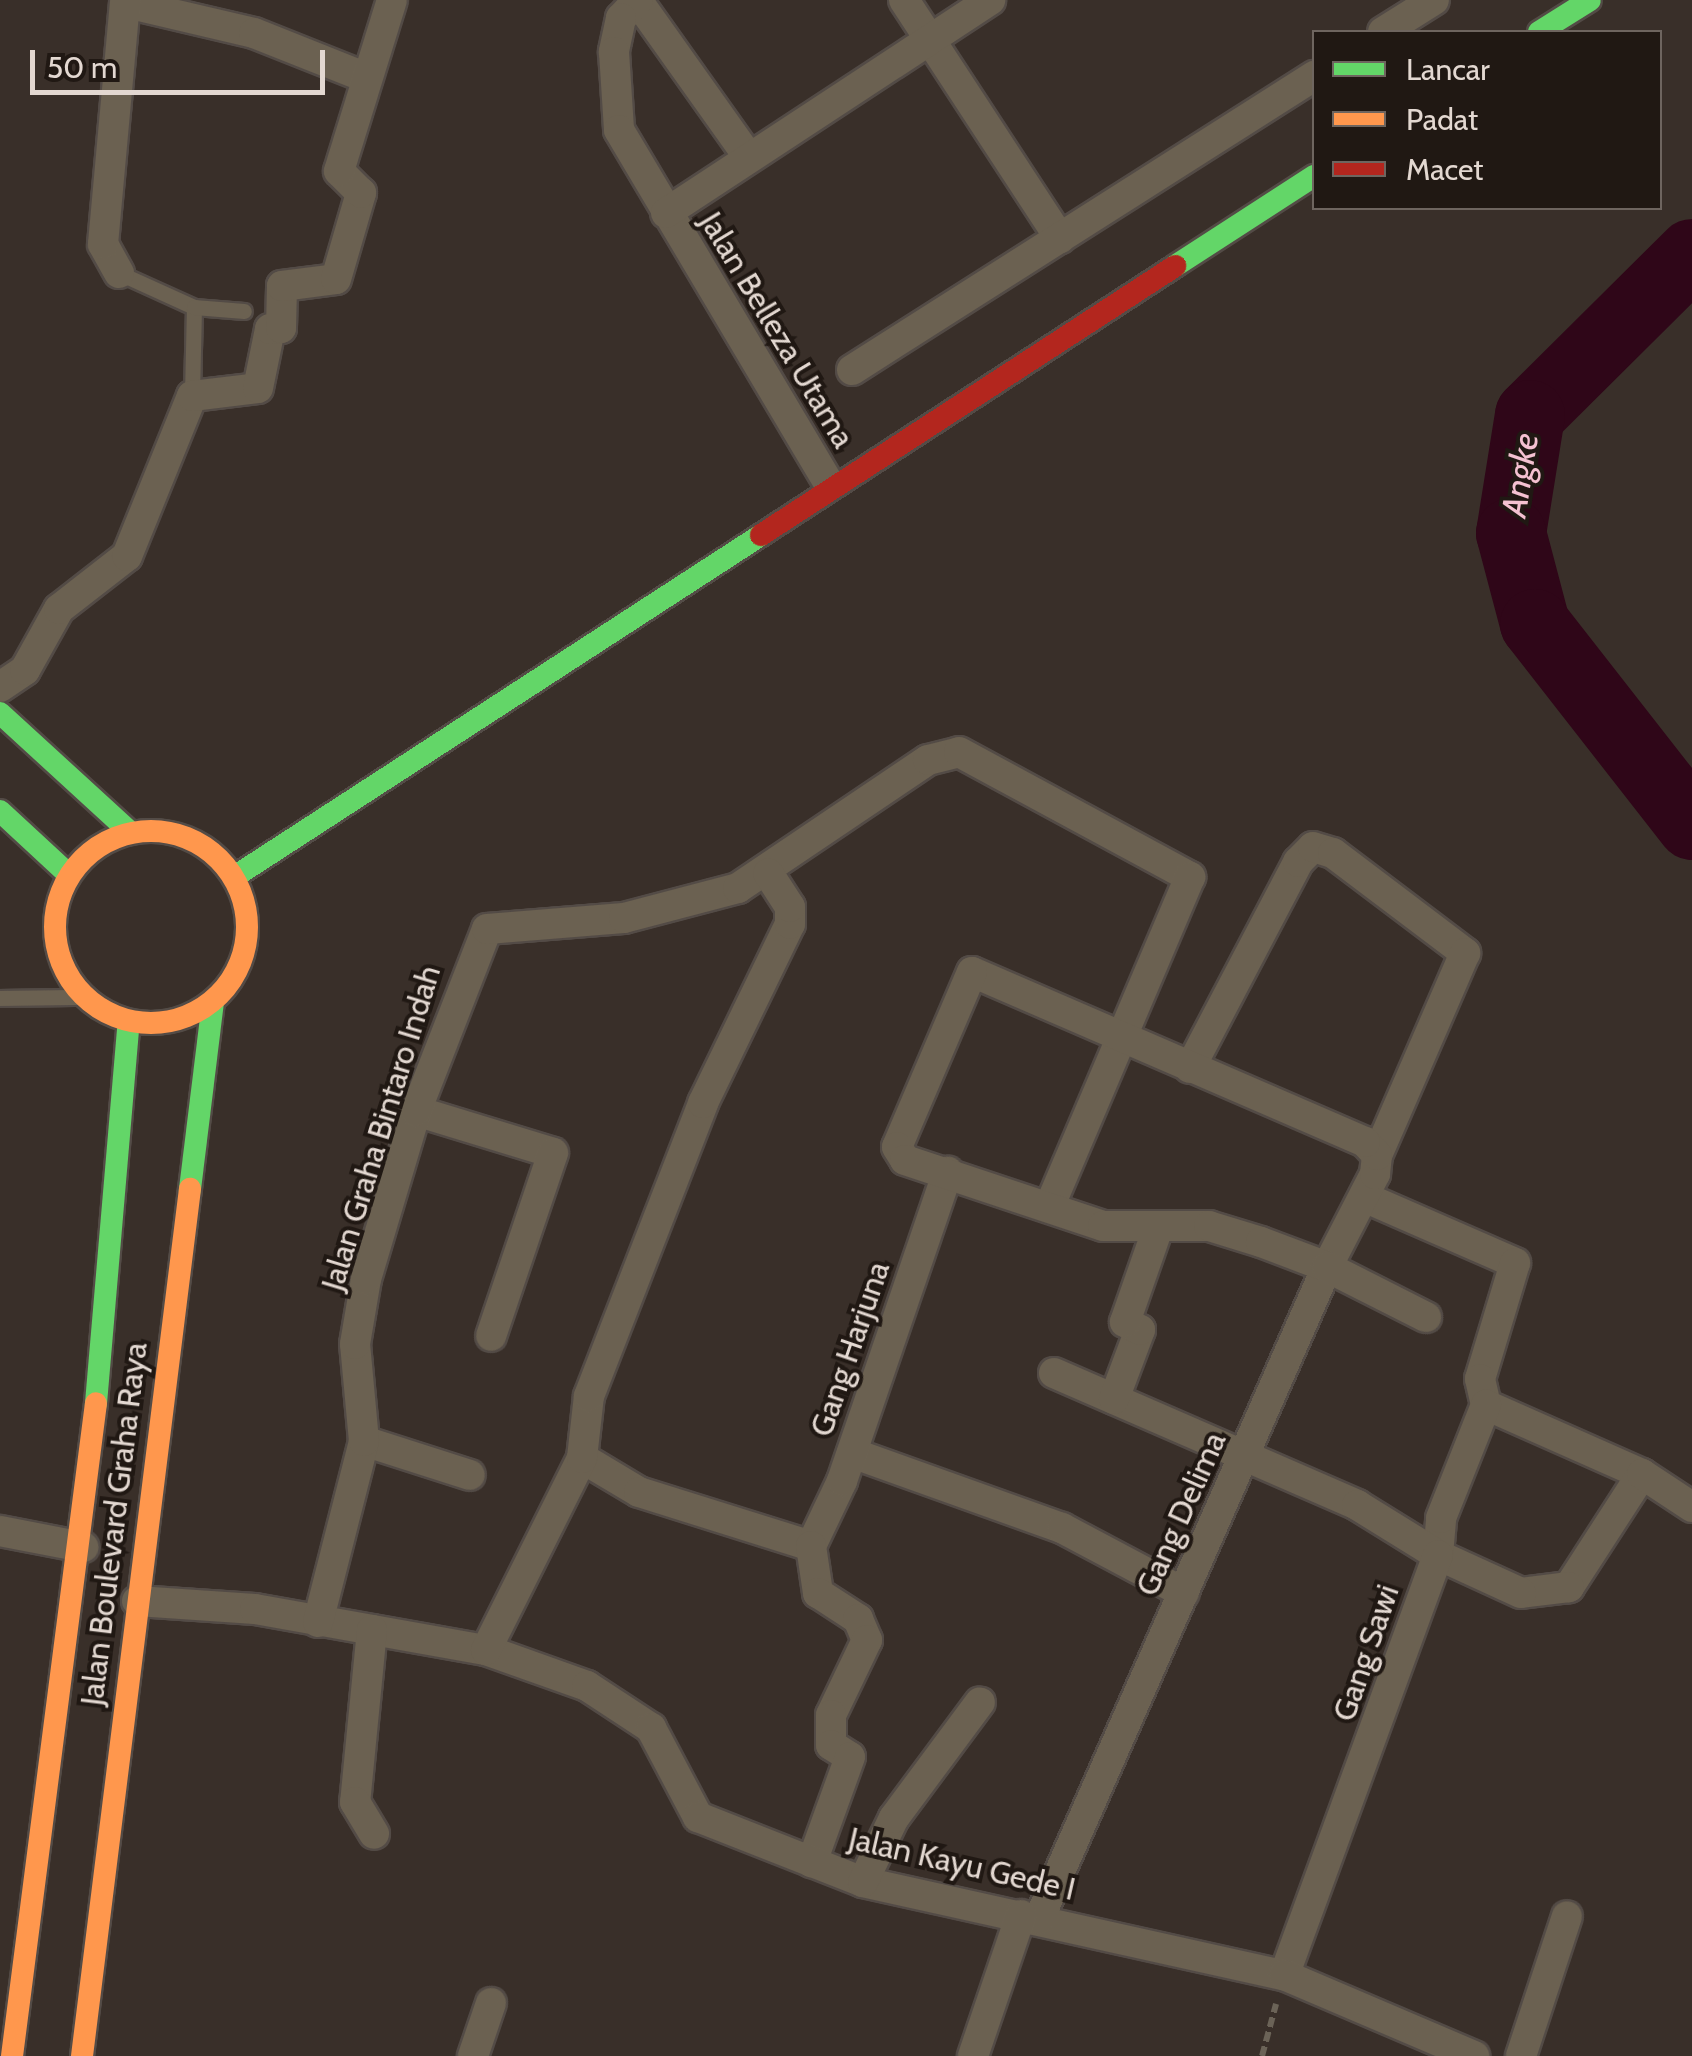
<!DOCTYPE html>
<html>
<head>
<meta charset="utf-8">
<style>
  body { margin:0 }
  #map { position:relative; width:1692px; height:2056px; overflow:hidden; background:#392f29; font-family:Cabin,sans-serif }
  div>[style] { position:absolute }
  .river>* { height:70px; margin:-35px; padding:0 35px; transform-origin:35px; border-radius:35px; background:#2f0618 }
  .path>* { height:6px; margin-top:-3px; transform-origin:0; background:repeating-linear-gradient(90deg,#6b6357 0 10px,transparent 0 15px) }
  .roads { filter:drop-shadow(2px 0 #534b46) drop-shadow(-2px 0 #534b46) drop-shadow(0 2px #534b46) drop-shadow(0 -2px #534b46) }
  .lane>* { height:15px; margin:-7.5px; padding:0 7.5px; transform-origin:7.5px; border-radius:7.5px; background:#6b6151 }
  .street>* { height:30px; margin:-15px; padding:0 15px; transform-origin:15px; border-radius:15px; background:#6b6151 }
  .fast>* { height:22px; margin:-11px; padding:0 11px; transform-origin:11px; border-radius:11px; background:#63d668 }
  .slow>* { height:22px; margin:-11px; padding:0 11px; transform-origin:11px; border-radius:11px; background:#ff974d }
  .slow>.ring { margin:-11px; padding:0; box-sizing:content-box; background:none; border:22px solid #ff974d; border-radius:50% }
  .jam>* { height:22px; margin:-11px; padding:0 11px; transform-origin:11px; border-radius:11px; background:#b3261e }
  span { translate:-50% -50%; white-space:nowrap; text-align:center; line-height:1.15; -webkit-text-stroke:8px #201813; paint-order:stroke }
  .street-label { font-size:32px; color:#e3d8d1 }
  .water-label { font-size:35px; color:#f4c1d1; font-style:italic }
  .legend { position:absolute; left:1312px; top:30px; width:350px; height:180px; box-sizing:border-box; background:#201813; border:2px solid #6e655f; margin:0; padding:12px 18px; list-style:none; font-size:30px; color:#e3d8d1 }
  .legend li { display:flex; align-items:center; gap:20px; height:50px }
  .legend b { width:50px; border:2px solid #6e655f }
  .scale { position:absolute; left:30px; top:50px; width:295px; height:45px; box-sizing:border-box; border:5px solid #e3d8d1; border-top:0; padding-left:12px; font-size:30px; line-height:35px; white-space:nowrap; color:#e3d8d1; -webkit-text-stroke:8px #201813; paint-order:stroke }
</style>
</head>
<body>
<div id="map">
  <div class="river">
    <div style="left:1692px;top:254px;width:228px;rotate:135.2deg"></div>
    <div style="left:1530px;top:415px;width:120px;rotate:99.1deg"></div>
    <div style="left:1511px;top:533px;width:94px;rotate:75.2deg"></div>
    <div style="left:1535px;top:624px;width:255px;rotate:52deg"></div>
  </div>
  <div class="path">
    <div style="left:1262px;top:2056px;width:54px;rotate:-74.9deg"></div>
  </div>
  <div class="roads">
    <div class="lane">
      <div style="left:119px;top:273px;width:82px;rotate:24.4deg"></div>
      <div style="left:194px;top:307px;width:89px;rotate:91.3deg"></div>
      <div style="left:194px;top:307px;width:50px;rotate:4.6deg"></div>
      <div style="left:0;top:998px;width:85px;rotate:-0.7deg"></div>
    </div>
    <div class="street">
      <div style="left:637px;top:0;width:190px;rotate:54.6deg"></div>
      <div style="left:638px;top:0;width:25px;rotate:133deg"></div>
      <div style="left:621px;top:18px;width:35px;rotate:102deg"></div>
      <div style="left:614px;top:52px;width:78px;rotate:86.3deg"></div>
      <div style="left:619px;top:130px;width:411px;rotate:59.3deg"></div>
      <div style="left:904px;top:0;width:285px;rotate:56.8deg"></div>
      <div style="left:126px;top:3px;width:131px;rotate:13.2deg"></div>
      <div style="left:254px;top:33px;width:116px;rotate:21.7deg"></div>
      <div style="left:1383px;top:32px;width:60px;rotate:-32.1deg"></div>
      <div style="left:666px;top:213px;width:388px;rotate:-33.3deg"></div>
      <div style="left:119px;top:273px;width:33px;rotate:-119deg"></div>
      <div style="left:103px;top:244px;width:245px;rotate:-84.8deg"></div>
      <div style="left:852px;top:370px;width:548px;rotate:-32.47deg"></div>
      <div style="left:0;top:687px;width:30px;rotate:-34deg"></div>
      <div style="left:25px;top:670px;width:70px;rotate:-60.9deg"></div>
      <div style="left:59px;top:609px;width:86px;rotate:-37.9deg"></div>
      <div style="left:127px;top:556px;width:173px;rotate:-67.9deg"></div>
      <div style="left:192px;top:396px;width:66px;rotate:-6.9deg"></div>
      <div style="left:258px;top:388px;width:60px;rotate:-78.5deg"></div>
      <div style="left:270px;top:329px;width:11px;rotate:-5deg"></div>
      <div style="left:281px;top:328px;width:42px;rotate:-88.6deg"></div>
      <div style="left:282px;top:286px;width:54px;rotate:-7.4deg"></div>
      <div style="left:336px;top:279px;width:90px;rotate:-73.8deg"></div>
      <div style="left:361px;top:193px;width:31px;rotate:-135deg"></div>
      <div style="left:339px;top:171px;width:179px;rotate:-72.8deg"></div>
      <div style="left:1190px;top:1068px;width:233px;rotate:-62.3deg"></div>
      <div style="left:1298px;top:862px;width:21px;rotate:-45deg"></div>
      <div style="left:1313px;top:847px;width:21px;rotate:17deg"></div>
      <div style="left:1333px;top:853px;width:166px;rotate:37.1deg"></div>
      <div style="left:1465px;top:953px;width:220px;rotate:113.5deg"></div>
      <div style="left:416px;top:1111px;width:143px;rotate:17deg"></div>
      <div style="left:553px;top:1153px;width:193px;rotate:108.7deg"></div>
      <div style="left:1364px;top:1197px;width:165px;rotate:23.6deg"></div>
      <div style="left:1515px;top:1263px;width:121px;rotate:106.8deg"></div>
      <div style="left:1480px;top:1379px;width:27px;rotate:77deg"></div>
      <div style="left:1486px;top:1405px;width:171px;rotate:23.9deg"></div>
      <div style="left:1642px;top:1474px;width:135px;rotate:122.9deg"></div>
      <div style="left:1569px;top:1587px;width:48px;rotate:172.9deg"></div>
      <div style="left:1521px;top:1593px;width:91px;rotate:-155.4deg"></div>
      <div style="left:1438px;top:1555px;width:37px;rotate:-85deg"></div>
      <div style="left:1441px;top:1518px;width:122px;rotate:-68.3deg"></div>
      <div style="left:1054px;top:1373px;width:331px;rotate:23.5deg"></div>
      <div style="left:1357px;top:1505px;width:95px;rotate:31.7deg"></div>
      <div style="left:1438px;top:1555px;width:447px;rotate:110.1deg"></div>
      <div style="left:1114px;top:1399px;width:74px;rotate:-69.4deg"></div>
      <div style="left:1140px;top:1330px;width:17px;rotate:-152deg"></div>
      <div style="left:1125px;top:1322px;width:100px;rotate:-70.7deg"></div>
      <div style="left:364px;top:1441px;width:111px;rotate:17.8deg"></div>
      <div style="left:852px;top:1453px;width:223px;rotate:19.7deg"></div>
      <div style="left:1062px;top:1528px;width:138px;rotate:28deg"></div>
      <div style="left:582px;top:1458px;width:66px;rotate:30.8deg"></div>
      <div style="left:639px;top:1492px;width:180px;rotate:17.4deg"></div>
      <div style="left:1642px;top:1474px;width:60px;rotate:33.4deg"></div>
      <div style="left:0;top:1531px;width:85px;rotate:10.9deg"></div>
      <div style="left:811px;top:1546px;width:72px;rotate:-64.5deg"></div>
      <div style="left:842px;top:1481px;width:327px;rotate:-71.1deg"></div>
      <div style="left:811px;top:1546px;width:48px;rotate:81.5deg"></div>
      <div style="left:818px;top:1593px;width:48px;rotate:33deg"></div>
      <div style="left:858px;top:1619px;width:23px;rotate:67deg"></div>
      <div style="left:867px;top:1640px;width:83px;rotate:115.6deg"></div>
      <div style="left:831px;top:1715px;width:30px;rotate:90deg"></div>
      <div style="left:831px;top:1745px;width:22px;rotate:32deg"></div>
      <div style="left:850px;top:1757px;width:112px;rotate:109.9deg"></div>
      <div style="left:137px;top:1601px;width:118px;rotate:3.9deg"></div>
      <div style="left:255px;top:1609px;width:235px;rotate:10.1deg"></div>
      <div style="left:486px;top:1650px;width:107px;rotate:19.6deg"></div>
      <div style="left:587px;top:1686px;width:77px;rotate:33.3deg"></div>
      <div style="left:651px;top:1728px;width:101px;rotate:62.2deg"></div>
      <div style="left:698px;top:1817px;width:177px;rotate:21.5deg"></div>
      <div style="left:863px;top:1882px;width:431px;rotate:12.5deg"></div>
      <div style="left:1284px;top:1975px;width:207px;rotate:23.1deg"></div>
      <div style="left:318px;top:1622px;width:187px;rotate:-75.7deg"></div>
      <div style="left:364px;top:1441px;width:97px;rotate:-95.3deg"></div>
      <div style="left:355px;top:1344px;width:66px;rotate:-80.4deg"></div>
      <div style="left:366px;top:1279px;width:175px;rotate:-73.4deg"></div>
      <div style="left:416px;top:1111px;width:195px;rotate:-68.7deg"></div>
      <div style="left:487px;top:929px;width:137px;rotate:-4.6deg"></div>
      <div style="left:624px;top:918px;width:118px;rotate:-14.7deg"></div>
      <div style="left:738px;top:888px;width:229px;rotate:-34deg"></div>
      <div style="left:928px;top:760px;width:32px;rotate:-14deg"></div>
      <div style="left:959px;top:752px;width:263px;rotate:28.4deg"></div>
      <div style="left:1190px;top:877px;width:354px;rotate:113.1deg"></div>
      <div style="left:372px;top:1630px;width:173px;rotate:95.6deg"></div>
      <div style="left:355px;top:1802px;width:37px;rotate:59deg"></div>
      <div style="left:486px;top:1650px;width:215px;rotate:-63.4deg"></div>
      <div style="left:582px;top:1458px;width:62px;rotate:-83.6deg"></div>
      <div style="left:589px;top:1396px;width:314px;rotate:-68.7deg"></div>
      <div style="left:703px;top:1103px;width:199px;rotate:-64.1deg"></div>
      <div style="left:790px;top:924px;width:17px;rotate:-90deg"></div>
      <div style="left:790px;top:907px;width:40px;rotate:-122.9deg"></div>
      <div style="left:863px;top:1882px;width:71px;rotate:-64.2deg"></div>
      <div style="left:894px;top:1818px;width:144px;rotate:-53.4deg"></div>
      <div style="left:1039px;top:1919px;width:713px;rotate:-66.17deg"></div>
      <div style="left:1327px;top:1267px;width:105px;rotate:-62.7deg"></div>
      <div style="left:1375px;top:1174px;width:19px;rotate:-84deg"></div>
      <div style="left:1377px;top:1155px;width:18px;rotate:-133deg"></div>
      <div style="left:1365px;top:1142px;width:428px;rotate:-156.6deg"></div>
      <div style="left:972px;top:972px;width:190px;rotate:113.2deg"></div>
      <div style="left:897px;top:1147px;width:15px;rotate:58deg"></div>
      <div style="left:905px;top:1160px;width:209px;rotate:18.4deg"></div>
      <div style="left:1103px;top:1226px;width:106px"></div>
      <div style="left:1209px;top:1226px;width:54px;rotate:17.1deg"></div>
      <div style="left:1261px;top:1242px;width:71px;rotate:20.7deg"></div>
      <div style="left:1327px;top:1267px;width:111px;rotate:26.8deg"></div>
      <div style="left:473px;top:2056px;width:56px;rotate:-71.2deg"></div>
      <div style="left:973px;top:2056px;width:149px;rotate:-71.2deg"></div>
      <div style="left:1521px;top:2056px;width:147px;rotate:-71.8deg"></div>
    </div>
    <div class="fast">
      <div style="left:1539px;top:32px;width:60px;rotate:-32.1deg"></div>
      <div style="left:1175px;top:266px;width:166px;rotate:-32.9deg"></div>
      <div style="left:0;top:713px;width:176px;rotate:42.5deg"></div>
      <div style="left:0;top:811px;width:94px;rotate:42.8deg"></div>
      <div style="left:234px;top:877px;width:628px;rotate:-32.98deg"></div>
      <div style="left:190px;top:1189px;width:189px;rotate:-83deg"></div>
      <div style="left:96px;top:1403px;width:383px;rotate:-85.1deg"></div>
    </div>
    <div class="slow">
      <div class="ring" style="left:55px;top:831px;width:170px;height:170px"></div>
      <div style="left:12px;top:2056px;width:658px;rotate:-82.67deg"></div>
      <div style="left:82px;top:2056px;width:874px;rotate:-82.9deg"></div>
    </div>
    <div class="jam">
      <div style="left:761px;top:535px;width:494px;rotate:-33deg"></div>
    </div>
  </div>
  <div class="street-label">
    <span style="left:777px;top:330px;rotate:59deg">Jalan Belleza Utama</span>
    <span style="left:381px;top:1128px;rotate:-73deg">Jalan Graha Bintaro Indah</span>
    <span style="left:850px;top:1349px;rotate:-71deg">Gang Harjuna</span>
    <span style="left:1181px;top:1514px;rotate:-66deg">Gang Delima</span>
    <span style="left:114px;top:1524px;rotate:-83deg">Jalan Boulevard Graha Raya</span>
    <span style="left:1366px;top:1653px;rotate:-71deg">Gang Sawi</span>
    <span style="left:962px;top:1864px;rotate:13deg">Jalan Kayu Gede I</span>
  </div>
  <div class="water-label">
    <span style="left:1520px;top:475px;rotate:-81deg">Angke</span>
  </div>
  <ul class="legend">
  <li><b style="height:12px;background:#63d668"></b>Lancar</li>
  <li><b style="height:12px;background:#ff974d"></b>Padat</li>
  <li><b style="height:12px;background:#b3261e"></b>Macet</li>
  </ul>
  <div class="scale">50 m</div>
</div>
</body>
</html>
